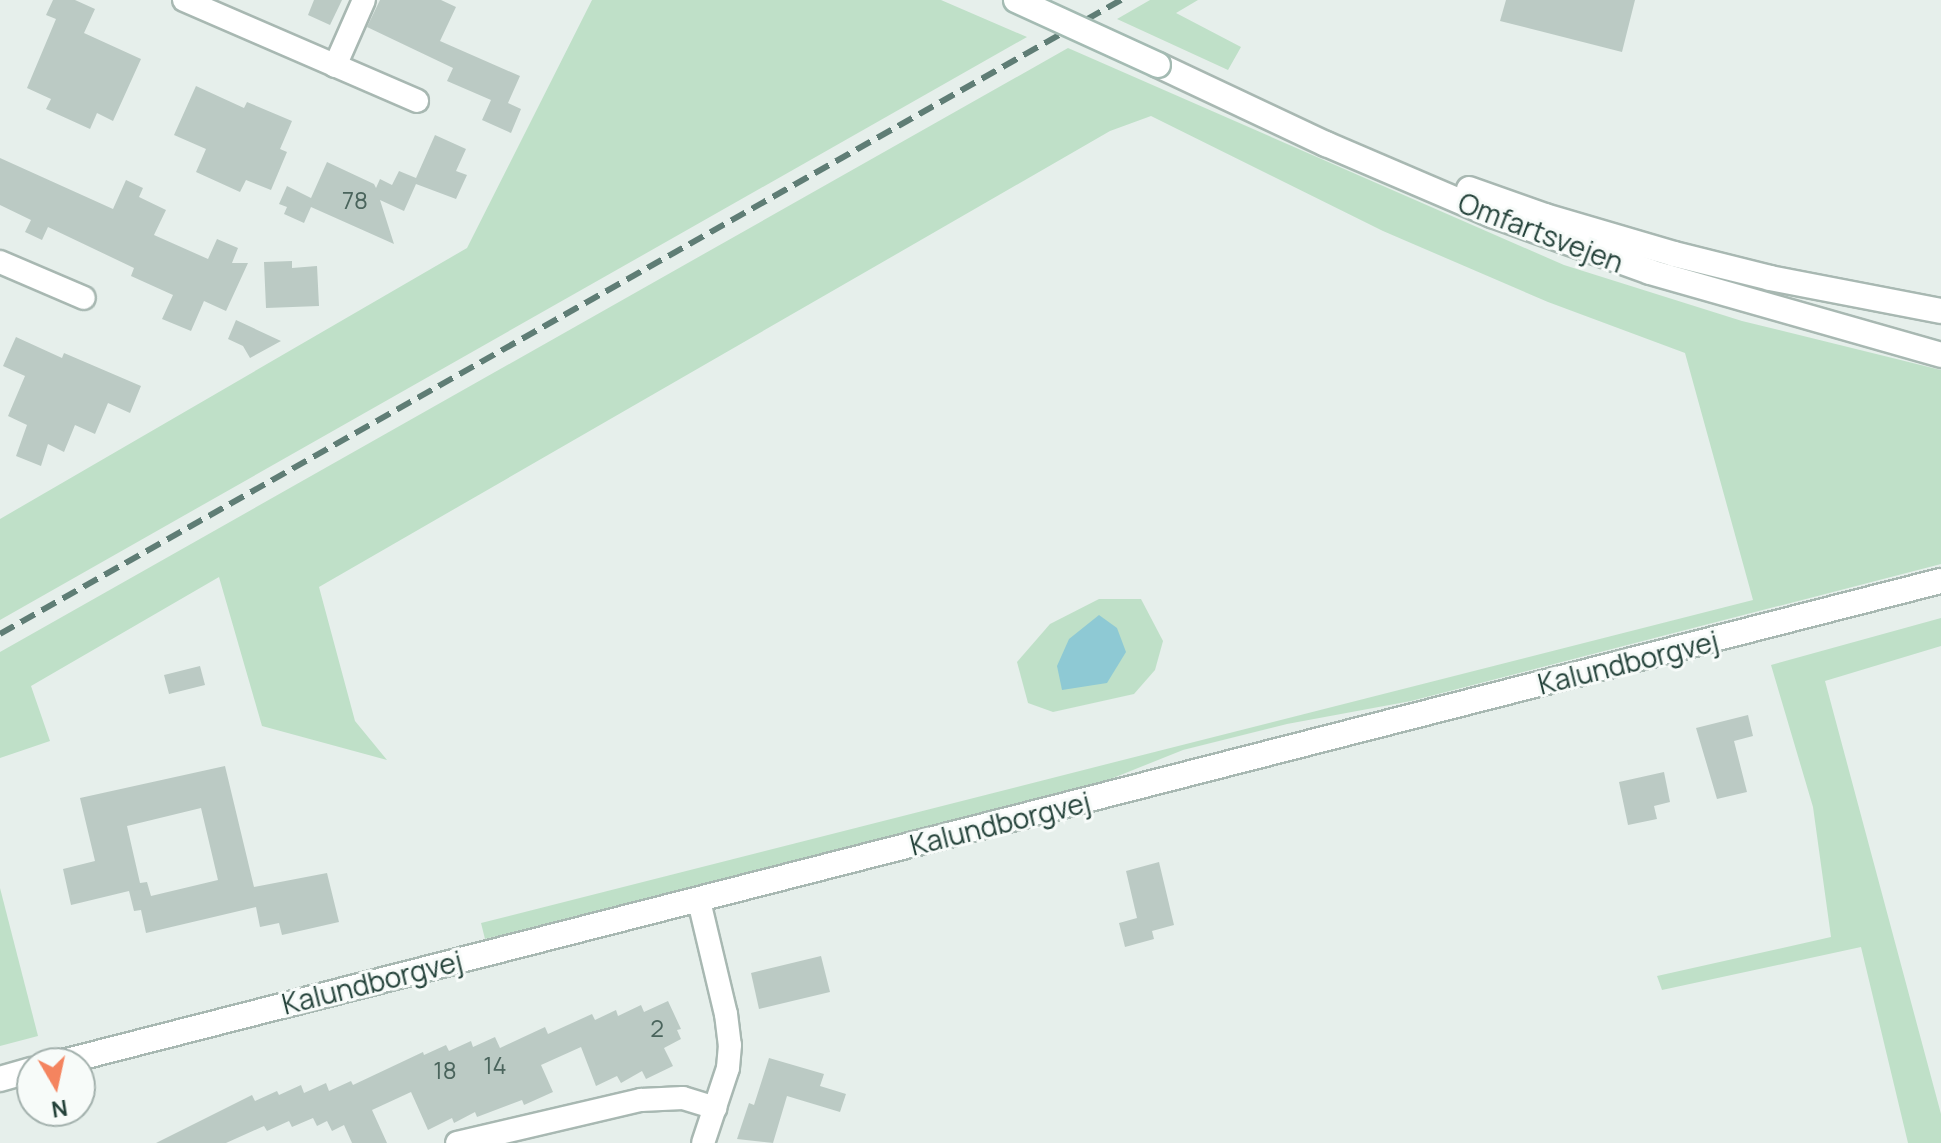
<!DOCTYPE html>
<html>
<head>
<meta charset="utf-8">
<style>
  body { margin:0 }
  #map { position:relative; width:1941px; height:1143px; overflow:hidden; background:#e6efeb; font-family:Manrope,sans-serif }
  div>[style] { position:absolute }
  .green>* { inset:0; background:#bfe0c8 }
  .water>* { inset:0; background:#8ec9d4 }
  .building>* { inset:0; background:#bbcac4 }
  .roads { filter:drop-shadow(2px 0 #a8b8b2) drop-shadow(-2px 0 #a8b8b2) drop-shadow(0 2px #a8b8b2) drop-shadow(0 -2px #a8b8b2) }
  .minor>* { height:22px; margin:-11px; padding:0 11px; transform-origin:11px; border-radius:11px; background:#fff }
  .tertiary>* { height:24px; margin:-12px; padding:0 12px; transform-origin:12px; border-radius:12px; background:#fff }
  .secondary>* { height:24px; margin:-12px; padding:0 12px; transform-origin:12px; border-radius:12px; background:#fff }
  .rail>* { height:6px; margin-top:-3px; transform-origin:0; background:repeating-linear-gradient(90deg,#5f7d75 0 16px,transparent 0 24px) }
  .bridges { filter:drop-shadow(2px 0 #a4bbb3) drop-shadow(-2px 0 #a4bbb3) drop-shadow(0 2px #a4bbb3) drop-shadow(0 -2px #a4bbb3) }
  .secondary-bridge>* { height:24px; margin:-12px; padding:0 12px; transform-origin:12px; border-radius:12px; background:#fff }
  span { translate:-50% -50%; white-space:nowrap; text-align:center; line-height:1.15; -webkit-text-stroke:6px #f7fbf9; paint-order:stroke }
  .number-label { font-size:24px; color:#4a645c }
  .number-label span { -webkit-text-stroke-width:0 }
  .street-label { font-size:28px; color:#24423a }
  .north { position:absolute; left:16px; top:1047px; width:80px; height:80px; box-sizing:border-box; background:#f7fbf9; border:2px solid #a3b1ad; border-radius:50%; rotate:171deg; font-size:22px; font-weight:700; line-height:32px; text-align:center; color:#24423a }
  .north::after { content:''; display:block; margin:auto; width:28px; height:36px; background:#f4845f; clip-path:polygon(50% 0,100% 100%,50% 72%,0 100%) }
</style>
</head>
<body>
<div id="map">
  <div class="green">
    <div style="clip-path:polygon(592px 0,941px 0,1027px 37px,0 620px,0 519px,467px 248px)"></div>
    <div style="clip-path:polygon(1150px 0,1198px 0,1176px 13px,1241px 47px,1228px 70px,1117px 19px)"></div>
    <div style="clip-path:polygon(1068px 48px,1564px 265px,1742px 321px,1941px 370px,1941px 564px,1411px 701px,1287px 724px,1183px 750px,1103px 782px,485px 939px,481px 923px,1753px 600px,1685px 353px,1548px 302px,1383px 231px,1151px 116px,1110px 131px,319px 587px,355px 721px,387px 760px,262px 726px,219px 577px,31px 686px,50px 741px,0 758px,0 652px)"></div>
    <div style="clip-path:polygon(1099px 599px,1141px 599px,1163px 641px,1155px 670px,1134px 694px,1053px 712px,1028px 703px,1017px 662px,1050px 624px)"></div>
    <div style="clip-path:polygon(1941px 618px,1941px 646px,1825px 681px,1941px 1114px,1941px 1143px,1908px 1143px,1861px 947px,1662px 990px,1657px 976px,1831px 937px,1813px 807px,1771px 665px)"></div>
    <div style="clip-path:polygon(0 888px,38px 1036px,0 1046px)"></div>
  </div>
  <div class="water">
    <div style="clip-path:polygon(1099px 615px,1117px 628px,1126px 652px,1107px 683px,1062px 690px,1057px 666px,1069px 639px)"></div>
  </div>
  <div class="building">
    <div style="clip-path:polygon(53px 0,75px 0,95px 9px,84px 33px,141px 59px,113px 121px,97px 113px,90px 129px,46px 109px,51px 99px,27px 88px,56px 19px,46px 15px)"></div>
    <div style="clip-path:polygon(314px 0,342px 0,330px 25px,308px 15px)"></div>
    <div style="clip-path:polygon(380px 0,441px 0,456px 7px,440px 41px,520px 76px,508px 103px,521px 109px,511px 133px,482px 120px,491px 100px,447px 81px,453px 68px,367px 27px)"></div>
    <div style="clip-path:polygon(1506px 0,1635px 0,1622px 52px,1500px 21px)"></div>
    <div style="clip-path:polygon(196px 86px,244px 108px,247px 102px,292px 121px,280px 149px,287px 152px,271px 190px,246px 180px,240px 192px,196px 172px,206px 149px,174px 135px)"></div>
    <div style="clip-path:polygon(435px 135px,466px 149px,456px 171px,467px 175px,456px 199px,416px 184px,404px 211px,380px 200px,394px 244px,311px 207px,304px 223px,284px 214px,287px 207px,279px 204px,287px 186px,311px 198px,327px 162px,374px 184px,376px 188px,380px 179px,392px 185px,399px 171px,416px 178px)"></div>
    <div style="clip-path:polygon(0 158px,113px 209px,126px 180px,143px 188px,139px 197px,166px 210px,154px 235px,208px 259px,217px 239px,238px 248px,232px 263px,248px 263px,226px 311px,204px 301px,191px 331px,162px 319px,173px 295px,131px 276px,134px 268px,48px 227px,42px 240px,25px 232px,31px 220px,0 205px)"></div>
    <div style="clip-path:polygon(292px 261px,292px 268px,317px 266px,319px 306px,266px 308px,264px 262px)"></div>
    <div style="clip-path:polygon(236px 320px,281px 341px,250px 358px,243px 346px,228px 339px)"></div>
    <div style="clip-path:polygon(16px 337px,62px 358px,64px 353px,141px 386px,130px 413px,108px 403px,95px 434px,75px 425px,64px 452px,48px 444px,41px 466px,16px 456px,27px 425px,8px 416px,25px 376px,3px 366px)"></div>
    <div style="clip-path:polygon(200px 666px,205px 685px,169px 694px,164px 675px)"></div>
    <div style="clip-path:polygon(1748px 715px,1753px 736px,1734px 741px,1747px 792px,1717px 799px,1696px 728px)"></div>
    <div style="clip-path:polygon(evenodd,225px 766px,254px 887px,327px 873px,339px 922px,282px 935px,279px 923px,260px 927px,256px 907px,146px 933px,141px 910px,134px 911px,129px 891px,71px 905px,63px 869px,95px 861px,80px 798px,225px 766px,201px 808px,218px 880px,151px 896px,147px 882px,140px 883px,127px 826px,201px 808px)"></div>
    <div style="clip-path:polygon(1664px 772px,1670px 802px,1654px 806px,1657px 819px,1628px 825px,1619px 782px)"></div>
    <div style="clip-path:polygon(1159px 862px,1174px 925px,1152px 931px,1154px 939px,1125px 947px,1119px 923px,1137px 918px,1126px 871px)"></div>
    <div style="clip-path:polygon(821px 956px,830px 992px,759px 1009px,751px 973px)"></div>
    <div style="clip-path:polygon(668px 1001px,681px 1029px,677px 1030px,681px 1039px,664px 1048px,673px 1066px,646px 1079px,642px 1071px,621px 1083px,617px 1076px,596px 1086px,581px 1047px,541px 1065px,553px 1092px,524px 1105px,522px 1100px,477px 1117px,475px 1112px,454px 1123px,452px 1118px,428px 1130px,411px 1092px,372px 1110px,387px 1143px,352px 1143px,344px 1125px,332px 1131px,327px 1121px,317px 1126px,313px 1118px,292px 1127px,289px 1121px,267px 1131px,264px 1126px,226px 1143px,156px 1143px,252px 1095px,255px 1101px,277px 1091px,279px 1095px,301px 1085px,304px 1093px,326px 1083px,329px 1091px,351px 1081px,353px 1085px,423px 1052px,424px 1055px,446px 1045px,449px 1051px,471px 1041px,473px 1047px,495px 1037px,500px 1048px,545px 1027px,548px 1034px,592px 1014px,595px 1020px,616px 1010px,618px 1016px,641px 1005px,644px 1012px)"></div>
    <div style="clip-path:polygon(769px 1058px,824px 1074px,820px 1086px,846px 1094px,840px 1112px,787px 1096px,773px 1143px,737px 1139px,749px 1103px,754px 1105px)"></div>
  </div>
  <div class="roads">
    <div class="minor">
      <div style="left:184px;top:0;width:254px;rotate:23.4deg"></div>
      <div style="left:335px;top:66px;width:72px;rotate:-66.3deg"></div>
      <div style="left:0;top:262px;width:91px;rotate:23.2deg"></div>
      <div style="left:699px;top:901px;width:116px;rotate:76.6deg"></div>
      <div style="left:726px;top:1014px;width:31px;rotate:83deg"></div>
      <div style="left:730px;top:1045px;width:23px;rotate:95deg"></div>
      <div style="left:728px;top:1068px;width:79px;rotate:108.4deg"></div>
      <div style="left:457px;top:1143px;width:189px;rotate:-13.2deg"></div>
      <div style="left:641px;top:1100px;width:42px;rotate:-2.7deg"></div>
      <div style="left:683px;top:1098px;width:34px;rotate:17deg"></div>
    </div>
    <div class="tertiary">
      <div style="left:59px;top:1063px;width:1943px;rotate:-14.37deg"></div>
      <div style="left:0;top:1079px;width:33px;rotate:-16deg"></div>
    </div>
    <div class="secondary">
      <div style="left:1158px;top:65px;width:186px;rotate:25.2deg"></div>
      <div style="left:1326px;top:144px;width:181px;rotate:23.2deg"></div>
      <div style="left:1492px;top:215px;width:168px;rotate:19.8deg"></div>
      <div style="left:1650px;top:272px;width:303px;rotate:15.9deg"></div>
      <div style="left:1469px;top:189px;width:81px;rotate:19.6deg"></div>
      <div style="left:1545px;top:216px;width:134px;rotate:16.4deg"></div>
      <div style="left:1674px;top:254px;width:99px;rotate:14deg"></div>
      <div style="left:1770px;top:278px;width:174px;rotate:10.9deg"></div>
    </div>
  </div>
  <div class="rail">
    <div style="left:0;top:634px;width:1288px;rotate:-29.49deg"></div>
  </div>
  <div class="bridges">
    <div class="secondary-bridge">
      <div style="left:1016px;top:0;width:156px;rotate:24.6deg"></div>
    </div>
  </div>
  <div class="number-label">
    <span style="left:355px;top:200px">78</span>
    <span style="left:657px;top:1028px">2</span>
    <span style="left:495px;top:1065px">14</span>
    <span style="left:445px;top:1070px">18</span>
  </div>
  <div class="street-label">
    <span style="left:1541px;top:232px;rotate:21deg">Omfartsvejen</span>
    <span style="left:1628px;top:662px;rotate:-14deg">Kalundborgvej</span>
    <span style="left:1000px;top:823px;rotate:-14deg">Kalundborgvej</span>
    <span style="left:372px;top:982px;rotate:-14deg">Kalundborgvej</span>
  </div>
  <div class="north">N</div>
</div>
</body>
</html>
